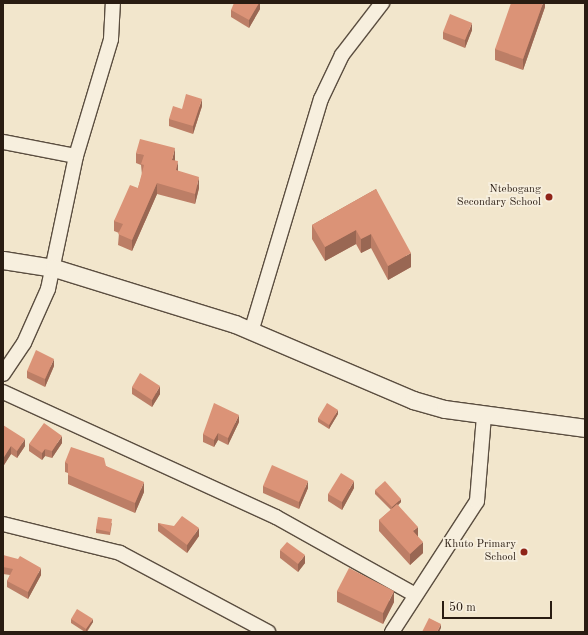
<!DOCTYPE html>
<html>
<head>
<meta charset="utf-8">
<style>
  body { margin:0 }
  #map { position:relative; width:588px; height:635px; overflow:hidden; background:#f2e6cc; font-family:"Old Standard TT",serif }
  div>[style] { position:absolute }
  .roads { filter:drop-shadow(1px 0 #5b4e40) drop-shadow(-1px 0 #5b4e40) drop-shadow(0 1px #5b4e40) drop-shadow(0 -1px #5b4e40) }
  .minor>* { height:14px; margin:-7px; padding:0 7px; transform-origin:7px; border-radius:7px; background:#f7efde }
  .tertiary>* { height:17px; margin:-8.5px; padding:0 8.5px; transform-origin:8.5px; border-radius:8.5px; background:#f7efde }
  .wall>* { inset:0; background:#bc7e66 }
  .shaded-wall>* { inset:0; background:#996753 }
  .building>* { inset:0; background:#db9377 }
  .dots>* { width:11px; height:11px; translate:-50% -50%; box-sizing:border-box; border:2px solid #f7efde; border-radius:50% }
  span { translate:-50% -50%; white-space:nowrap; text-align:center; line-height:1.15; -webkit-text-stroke:3.5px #f7efde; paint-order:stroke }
  .poi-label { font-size:11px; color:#291c12 }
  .right { translate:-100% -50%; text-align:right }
  .frame { position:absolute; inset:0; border:4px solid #291c12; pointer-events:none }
  .scale { position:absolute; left:442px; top:601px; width:110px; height:18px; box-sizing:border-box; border:2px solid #291c12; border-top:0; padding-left:5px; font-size:12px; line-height:14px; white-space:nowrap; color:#291c12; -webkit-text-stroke:3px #f7efde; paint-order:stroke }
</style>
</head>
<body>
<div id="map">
  <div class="roads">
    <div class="minor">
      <div style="left:3px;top:142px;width:74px;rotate:10.9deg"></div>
      <div style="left:251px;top:332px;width:243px;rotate:-73.3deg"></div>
      <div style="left:321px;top:99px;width:49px;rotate:-64.5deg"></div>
      <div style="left:342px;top:55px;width:66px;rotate:-52.4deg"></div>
      <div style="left:3px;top:374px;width:37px;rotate:-56deg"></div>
      <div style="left:24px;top:343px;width:59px;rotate:-66deg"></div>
      <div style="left:48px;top:289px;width:136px;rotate:-78.1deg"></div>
      <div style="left:76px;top:156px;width:122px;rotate:-73.3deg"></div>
      <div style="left:111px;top:39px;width:36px;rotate:-87deg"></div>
      <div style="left:3px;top:392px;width:300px;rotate:24.6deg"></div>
      <div style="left:276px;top:517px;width:158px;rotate:29.2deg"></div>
      <div style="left:3px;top:524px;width:121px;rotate:13.9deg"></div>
      <div style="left:120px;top:553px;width:168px;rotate:28.1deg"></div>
      <div style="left:392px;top:632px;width:156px;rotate:-57deg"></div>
      <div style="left:477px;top:501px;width:86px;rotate:-85.3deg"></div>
    </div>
    <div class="tertiary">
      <div style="left:3px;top:260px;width:52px;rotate:8.9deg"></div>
      <div style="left:54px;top:268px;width:189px;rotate:17.2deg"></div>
      <div style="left:235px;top:324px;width:194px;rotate:23.1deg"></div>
      <div style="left:413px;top:400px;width:33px;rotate:16deg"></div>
      <div style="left:445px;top:409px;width:141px;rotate:7.7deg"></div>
    </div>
  </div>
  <div class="wall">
    <div style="clip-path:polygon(260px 3px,260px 9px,249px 28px,231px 17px,231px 10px)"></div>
    <div style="clip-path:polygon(545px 3px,545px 7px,523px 70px,495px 60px,495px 49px)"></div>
    <div style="clip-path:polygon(472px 30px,465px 48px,443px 39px,443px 32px)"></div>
    <div style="clip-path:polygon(202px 106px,193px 134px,169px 126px,169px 119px,182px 109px)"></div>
    <div style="clip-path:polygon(136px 153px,175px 159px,175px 160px,178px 171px,199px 188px,195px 204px,157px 194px,132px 251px,118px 245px,119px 233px,114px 231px,114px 221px,138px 188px,142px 175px,141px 165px,136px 163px)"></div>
    <div style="clip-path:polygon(376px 189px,411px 267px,388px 280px,371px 248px,361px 253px,356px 244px,325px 261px,312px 239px,312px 225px)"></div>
    <div style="clip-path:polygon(54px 366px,45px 387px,27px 378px,27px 371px)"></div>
    <div style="clip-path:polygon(132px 387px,160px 394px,152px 407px,132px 394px)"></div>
    <div style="clip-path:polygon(338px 414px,329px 429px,318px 422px,318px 418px)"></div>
    <div style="clip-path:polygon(239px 422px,228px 445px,218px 440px,214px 447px,203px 442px,203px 434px)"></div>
    <div style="clip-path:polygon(3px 425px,25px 446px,17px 458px,11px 454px,4px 465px,3px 464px)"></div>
    <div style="clip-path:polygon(62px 443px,52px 458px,45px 456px,42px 460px,29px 451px,29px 444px)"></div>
    <div style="clip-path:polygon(65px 462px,106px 466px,144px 492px,135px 513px,68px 484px,68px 473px,65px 472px)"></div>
    <div style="clip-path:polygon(263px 486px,308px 488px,299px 509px,263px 493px)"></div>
    <div style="clip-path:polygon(354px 488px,342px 510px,328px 501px,328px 494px)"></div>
    <div style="clip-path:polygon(375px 490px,401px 502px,398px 505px,418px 537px,423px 553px,410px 565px,379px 531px,379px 520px,391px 510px,375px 494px)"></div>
    <div style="clip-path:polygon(112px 523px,110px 535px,96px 533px,96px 529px)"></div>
    <div style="clip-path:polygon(158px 523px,199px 536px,187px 553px,158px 531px)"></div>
    <div style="clip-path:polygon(280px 550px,305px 563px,298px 572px,280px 558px)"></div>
    <div style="clip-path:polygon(3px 555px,41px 575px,28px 599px,7px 587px,7px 581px,10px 575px,3px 574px)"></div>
    <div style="clip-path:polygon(337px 591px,394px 602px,383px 624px,337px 602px)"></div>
    <div style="clip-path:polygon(71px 619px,93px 622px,87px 632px,85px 632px,71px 623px)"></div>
  </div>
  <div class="shaded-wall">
    <div style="clip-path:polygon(259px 3px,260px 3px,260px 9px,249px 28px,249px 20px)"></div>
    <div style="clip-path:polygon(543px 3px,545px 3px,545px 7px,523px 70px,523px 59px)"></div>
    <div style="clip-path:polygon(472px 23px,472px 30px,465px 48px,465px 40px)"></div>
    <div style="clip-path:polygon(202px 99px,202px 106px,193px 134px,193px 126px)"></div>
    <div style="clip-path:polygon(175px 148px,175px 159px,172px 170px,172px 160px)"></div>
    <div style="clip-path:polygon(178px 161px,178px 172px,176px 170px)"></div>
    <div style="clip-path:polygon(199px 177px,199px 188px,195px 204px,195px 194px)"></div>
    <div style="clip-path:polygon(157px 183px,157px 194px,132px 251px,132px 240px)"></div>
    <div style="clip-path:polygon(356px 230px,356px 244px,325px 261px,325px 247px)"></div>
    <div style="clip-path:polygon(371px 234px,371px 248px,361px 253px,361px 239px)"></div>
    <div style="clip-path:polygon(411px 253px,411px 267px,388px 280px,388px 266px)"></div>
    <div style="clip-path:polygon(54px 359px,54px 366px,45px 387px,45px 379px)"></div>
    <div style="clip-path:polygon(160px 386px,160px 394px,152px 407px,152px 400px)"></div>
    <div style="clip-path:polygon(338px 410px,338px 414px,329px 429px,329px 425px)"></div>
    <div style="clip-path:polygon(239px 415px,239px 422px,228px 445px,228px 438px)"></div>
    <div style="clip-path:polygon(218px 433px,218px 440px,214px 447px,214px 440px)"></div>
    <div style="clip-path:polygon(62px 436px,62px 443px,52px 458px,52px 451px)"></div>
    <div style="clip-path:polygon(25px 439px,25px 446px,17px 458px,17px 451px)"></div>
    <div style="clip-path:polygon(11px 446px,11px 454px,4px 465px,4px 457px)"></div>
    <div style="clip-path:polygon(45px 449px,45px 456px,42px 460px,42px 453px)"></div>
    <div style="clip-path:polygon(308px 481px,308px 488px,299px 509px,299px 502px)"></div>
    <div style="clip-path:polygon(354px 481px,354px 488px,342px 510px,342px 502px)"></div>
    <div style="clip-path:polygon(144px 482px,144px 492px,135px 513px,135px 503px)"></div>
    <div style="clip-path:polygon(401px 499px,401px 502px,392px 511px,392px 507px)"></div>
    <div style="clip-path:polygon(418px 527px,418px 538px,413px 531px)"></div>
    <div style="clip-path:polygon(199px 528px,199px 536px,187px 553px,187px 545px)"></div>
    <div style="clip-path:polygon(423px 542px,423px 553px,410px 565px,410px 554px)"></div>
    <div style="clip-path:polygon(305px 555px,305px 563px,298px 572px,298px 564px)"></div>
    <div style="clip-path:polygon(41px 568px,41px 575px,28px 599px,28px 592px)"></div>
    <div style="clip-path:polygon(394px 591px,394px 602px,383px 624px,383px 613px)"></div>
    <div style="clip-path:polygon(93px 619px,93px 622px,86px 632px,86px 629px)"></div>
    <div style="clip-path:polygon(441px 624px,441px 628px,439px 632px,437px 632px)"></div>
  </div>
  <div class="building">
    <div style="clip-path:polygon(234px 3px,259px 3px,249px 20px,231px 10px)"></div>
    <div style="clip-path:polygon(511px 3px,543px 3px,523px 59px,495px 49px)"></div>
    <div style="clip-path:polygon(450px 14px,472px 23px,465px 40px,443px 32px)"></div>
    <div style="clip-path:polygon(186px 94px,202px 99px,193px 126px,169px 119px,173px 106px,182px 109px)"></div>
    <div style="clip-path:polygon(140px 139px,175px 148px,172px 160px,178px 161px,176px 170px,199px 177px,195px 194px,157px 183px,132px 240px,118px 234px,123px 224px,114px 221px,130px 185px,138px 188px,144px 165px,141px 164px,144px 155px,136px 153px)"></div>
    <div style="clip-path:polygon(376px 189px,411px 253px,388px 266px,371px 234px,361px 239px,356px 230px,325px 247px,312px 225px)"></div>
    <div style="clip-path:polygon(36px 350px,54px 359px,45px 379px,27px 371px)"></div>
    <div style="clip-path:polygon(140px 373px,160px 386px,152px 400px,132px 387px)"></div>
    <div style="clip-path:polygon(214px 403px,239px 415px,228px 438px,218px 433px,214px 440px,203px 434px)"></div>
    <div style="clip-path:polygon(327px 403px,338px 410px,329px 425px,318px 418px)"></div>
    <div style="clip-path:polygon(44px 423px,62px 436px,52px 451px,45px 449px,42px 453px,29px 444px)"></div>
    <div style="clip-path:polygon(3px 425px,25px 439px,17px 451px,11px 446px,4px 457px,3px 457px)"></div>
    <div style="clip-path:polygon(71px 447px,104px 458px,106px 466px,144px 482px,135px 503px,68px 475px,68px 464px,65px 462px)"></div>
    <div style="clip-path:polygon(272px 465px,308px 481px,299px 502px,263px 486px)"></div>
    <div style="clip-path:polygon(341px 473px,354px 481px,342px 502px,328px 494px)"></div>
    <div style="clip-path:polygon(385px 481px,401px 499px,392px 507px,375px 490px)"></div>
    <div style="clip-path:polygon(397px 504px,418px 527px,413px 531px,423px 542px,410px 554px,379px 520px)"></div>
    <div style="clip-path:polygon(182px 516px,199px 528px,187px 545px,158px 523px,174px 526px)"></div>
    <div style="clip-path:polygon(98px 517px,112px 519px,110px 532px,96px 529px)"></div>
    <div style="clip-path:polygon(287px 542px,305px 555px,298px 564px,280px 550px)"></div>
    <div style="clip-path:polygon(3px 555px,18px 559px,20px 556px,41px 568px,28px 592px,7px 581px,13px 569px,3px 567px)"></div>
    <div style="clip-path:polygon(349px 568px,394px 591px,383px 613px,337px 591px)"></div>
    <div style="clip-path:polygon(77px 609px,93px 619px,86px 629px,71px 619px)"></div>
    <div style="clip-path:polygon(429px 618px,441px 624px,437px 632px,422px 632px)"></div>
  </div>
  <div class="dots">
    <div style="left:549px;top:197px;background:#8f2418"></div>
    <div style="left:524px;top:552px;background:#8f2418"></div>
  </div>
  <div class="poi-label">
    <span class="right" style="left:541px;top:197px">Ntebogang<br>Secondary School</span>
    <span class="right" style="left:516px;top:552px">Khuto Primary<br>School</span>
  </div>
  <div class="frame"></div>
  <div class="scale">50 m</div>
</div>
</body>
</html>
